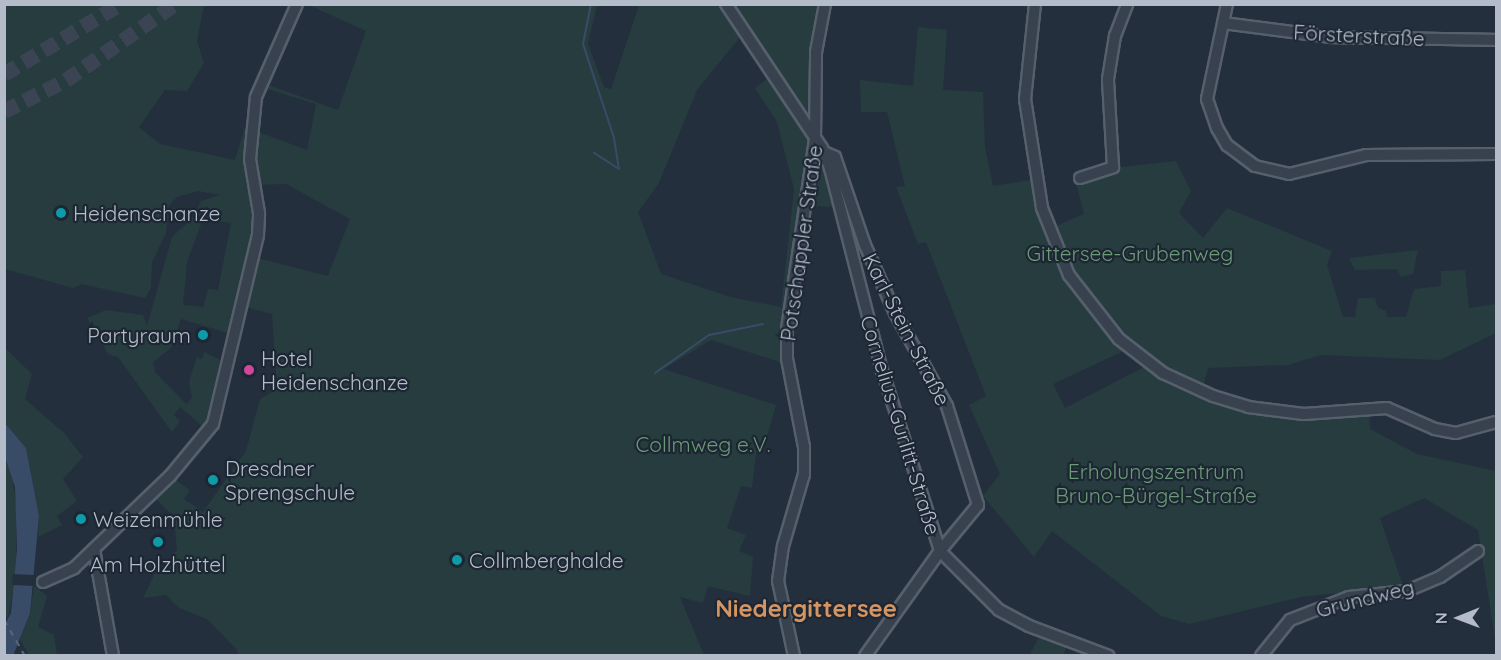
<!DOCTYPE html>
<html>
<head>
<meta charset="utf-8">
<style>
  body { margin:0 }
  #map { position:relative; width:1501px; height:660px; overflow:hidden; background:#242f3e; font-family:Quicksand,sans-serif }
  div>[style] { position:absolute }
  .green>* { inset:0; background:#263c3f }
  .water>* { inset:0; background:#394c67 }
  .pier>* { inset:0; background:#242f3e }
  .stream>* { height:2px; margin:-1px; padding:0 1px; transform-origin:1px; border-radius:1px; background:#394c67 }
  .highway-tunnel>* { height:15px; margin-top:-7.5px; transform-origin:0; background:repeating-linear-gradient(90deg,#3a4453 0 15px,transparent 0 23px) }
  .roads { filter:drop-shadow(2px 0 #565f6c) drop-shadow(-2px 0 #565f6c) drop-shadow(0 2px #565f6c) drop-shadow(0 -2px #565f6c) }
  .minor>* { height:10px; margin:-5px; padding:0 5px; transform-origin:5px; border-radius:5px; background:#38414e }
  .rail>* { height:2px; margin-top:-1px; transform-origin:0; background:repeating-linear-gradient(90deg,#5a6575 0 6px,transparent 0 12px) }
  .dots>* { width:16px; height:16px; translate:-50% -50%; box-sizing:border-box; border:3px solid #1d2633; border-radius:50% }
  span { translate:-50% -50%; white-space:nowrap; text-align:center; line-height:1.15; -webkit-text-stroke:4.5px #1d2633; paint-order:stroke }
  .street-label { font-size:21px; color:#b4bcc9 }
  .poi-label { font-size:21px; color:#b4bcc9 }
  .left { translate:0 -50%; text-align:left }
  .right { translate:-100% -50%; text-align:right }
  .park-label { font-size:21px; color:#6b9a76 }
  .quarter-label { font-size:24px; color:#d59563; font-weight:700 }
  .frame { position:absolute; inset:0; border:6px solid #b4bcc9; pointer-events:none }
  .north { position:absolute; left:1429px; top:588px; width:60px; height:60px; -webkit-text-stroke:4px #1d2633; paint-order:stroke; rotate:269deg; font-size:16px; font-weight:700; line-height:24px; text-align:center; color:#b4bcc9 }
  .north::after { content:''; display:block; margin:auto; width:21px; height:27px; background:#b4bcc9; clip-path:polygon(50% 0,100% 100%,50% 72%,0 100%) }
</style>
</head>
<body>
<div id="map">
  <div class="green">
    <div style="clip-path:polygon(evenodd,5px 5px,204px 5px,197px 41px,204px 63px,187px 91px,165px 90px,139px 127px,160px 144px,235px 160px,250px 110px,255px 201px,252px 252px,233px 328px,228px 333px,181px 319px,171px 348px,153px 362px,155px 372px,186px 404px,192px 398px,189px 381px,197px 357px,202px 359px,204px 352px,220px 360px,213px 403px,203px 427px,180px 407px,174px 415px,180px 421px,172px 432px,118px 357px,108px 354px,87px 318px,106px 310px,143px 315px,147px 326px,172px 237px,193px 218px,201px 201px,220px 195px,198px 191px,177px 197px,169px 206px,166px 233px,152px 262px,151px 288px,145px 298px,81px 284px,73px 288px,5px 269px,5px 5px,203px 219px,231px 223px,218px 290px,208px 289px,203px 307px,183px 305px,187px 262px,203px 219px)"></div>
    <div style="clip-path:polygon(evenodd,309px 5px,597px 5px,588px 44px,604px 87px,611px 89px,639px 5px,825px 5px,816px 52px,815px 139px,787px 329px,787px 359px,780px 362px,711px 340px,664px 369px,776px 405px,762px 454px,756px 453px,752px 488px,741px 486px,727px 528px,746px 535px,739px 551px,753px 557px,750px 596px,708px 586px,703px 603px,680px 597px,704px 655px,238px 655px,237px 650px,207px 619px,179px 608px,166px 595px,143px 598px,154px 575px,177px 550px,174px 517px,154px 497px,173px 478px,190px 490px,184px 499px,203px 512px,246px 451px,260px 399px,277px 389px,272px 314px,246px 307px,257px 258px,328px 276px,350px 219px,286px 184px,257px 185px,253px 170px,256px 118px,263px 83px,338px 110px,366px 31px,309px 5px,744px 32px,772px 75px,755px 88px,777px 122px,794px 189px,781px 307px,730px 297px,661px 274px,638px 212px,659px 183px,697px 90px,744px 32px,309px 5px,264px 88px,316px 104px,307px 150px,256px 131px,264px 88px)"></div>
    <div style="clip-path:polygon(evenodd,918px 27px,947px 30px,943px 90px,983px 92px,985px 147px,993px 186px,1037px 179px,1049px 229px,1084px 214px,1075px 179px,1112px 168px,1176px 161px,1191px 191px,1179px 213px,1203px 238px,1227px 208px,1332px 251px,1327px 265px,1343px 317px,1355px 317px,1358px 298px,1375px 298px,1378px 308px,1386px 311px,1387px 317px,1406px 317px,1414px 289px,1441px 286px,1441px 271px,1465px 270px,1469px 308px,1496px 304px,1496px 333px,1440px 360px,1321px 355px,1288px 365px,1208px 368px,1202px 391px,1285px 413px,1369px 407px,1370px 429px,1417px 454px,1496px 471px,1496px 645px,1478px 530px,1424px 498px,1380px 518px,1403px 586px,1301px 597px,1189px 624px,1161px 616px,1052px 531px,1034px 557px,983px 496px,1000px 474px,969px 405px,986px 396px,926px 242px,918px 244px,896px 187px,905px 186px,887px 112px,861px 112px,860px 80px,913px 86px,918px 27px,1130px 348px,1150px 364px,1065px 408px,1053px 384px,1130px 348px)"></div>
    <div style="clip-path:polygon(822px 163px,825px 165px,837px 207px,813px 206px)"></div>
    <div style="clip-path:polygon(1418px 250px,1413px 274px,1401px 277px,1397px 269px,1355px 270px,1349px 258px)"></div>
    <div style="clip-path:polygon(4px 347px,32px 374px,25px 399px,64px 433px,83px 457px,63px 479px,77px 501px,57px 516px,62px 525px,38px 537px,39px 516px,26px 448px,5px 423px)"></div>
    <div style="clip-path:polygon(4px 457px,11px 468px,16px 506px,16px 574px,8px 619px,4px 612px)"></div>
    <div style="clip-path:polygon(34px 586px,47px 596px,38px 627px,54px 635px,57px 655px,29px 655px,20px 639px,30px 613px)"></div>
    <div style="clip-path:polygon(1040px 635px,1067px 646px,1063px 655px,1029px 656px)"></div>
  </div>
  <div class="water">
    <div style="clip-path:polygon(5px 423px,26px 448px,39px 516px,30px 613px,13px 656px,5px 655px,4px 626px,11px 613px,17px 549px,15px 487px,5px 457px)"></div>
  </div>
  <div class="pier">
    <div style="clip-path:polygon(13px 574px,34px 575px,34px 586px,12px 585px)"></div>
  </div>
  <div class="stream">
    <div style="left:591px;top:4px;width:41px;rotate:101.3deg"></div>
    <div style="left:583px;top:44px;width:99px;rotate:71.7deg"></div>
    <div style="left:614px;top:138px;width:31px;rotate:81deg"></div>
    <div style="left:619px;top:169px;width:30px;rotate:-147deg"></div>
    <div style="left:655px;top:373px;width:66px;rotate:-35.1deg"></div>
    <div style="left:709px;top:335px;width:55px;rotate:-11.5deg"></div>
  </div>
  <div class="highway-tunnel">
    <div style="left:4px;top:74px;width:135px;rotate:-31.1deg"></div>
    <div style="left:4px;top:111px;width:69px;rotate:-26.6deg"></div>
    <div style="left:66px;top:80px;width:133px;rotate:-34.9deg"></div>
  </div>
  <div class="roads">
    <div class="minor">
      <div style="left:726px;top:4px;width:173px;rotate:56.3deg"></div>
      <div style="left:822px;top:148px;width:22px;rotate:68deg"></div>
      <div style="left:830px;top:168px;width:209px;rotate:75.6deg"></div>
      <div style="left:882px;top:370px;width:190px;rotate:72.2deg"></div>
      <div style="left:940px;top:551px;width:83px;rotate:45deg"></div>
      <div style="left:999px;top:610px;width:34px;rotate:28deg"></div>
      <div style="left:1029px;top:626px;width:85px;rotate:20.6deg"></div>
      <div style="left:1035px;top:4px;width:96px;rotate:96deg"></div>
      <div style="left:1025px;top:99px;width:110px;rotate:81.1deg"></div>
      <div style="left:1042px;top:208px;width:72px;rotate:68.1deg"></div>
      <div style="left:1069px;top:275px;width:81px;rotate:52deg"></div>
      <div style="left:1119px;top:339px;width:56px;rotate:37.7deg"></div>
      <div style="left:1163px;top:373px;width:55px;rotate:24.7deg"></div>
      <div style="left:1213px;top:396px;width:37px;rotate:17deg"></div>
      <div style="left:1248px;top:407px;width:56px;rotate:7.1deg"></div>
      <div style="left:1304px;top:414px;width:83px;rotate:-4.1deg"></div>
      <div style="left:1387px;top:408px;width:52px;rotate:23.6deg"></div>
      <div style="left:1435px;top:429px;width:21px;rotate:11deg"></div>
      <div style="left:1456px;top:433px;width:41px;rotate:-15.4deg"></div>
      <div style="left:1227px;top:4px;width:97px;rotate:101.9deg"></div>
      <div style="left:1207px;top:99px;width:31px;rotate:71deg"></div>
      <div style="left:1217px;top:128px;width:20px;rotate:60deg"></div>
      <div style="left:1227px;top:145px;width:35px;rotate:37deg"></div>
      <div style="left:1255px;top:166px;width:35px;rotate:13deg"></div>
      <div style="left:1289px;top:174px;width:79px;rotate:-13.9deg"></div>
      <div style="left:1366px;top:155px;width:130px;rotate:-0.4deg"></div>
      <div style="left:1223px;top:23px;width:109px;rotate:7.4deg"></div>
      <div style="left:1331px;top:37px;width:165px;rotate:1deg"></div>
      <div style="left:824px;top:152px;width:12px;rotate:24deg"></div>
      <div style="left:835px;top:157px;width:93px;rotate:71.2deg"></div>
      <div style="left:865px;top:245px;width:74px;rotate:66.2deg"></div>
      <div style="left:895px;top:313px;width:107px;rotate:60.8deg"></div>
      <div style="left:947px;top:406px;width:104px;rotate:72.6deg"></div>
      <div style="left:978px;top:505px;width:60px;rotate:129.6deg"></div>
      <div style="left:940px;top:551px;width:129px;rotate:125.5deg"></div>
      <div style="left:1080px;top:178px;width:35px;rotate:-18deg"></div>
      <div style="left:1113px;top:167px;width:88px;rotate:-93.3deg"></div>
      <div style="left:1108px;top:79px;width:44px;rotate:-80.8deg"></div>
      <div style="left:1115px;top:36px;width:34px;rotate:-69deg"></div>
      <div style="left:94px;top:549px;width:109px;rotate:79.9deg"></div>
      <div style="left:43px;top:582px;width:34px;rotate:-24deg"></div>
      <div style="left:74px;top:568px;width:133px;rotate:-43.8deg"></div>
      <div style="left:170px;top:476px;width:67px;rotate:-50.4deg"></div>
      <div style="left:213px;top:424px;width:194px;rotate:-76.6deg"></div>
      <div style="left:258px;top:235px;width:22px;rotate:-87deg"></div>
      <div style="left:259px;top:213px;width:55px;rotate:-99.5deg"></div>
      <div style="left:250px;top:159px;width:62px;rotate:-84.5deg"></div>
      <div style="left:256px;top:97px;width:102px;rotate:-66.2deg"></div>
      <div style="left:794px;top:656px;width:77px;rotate:-102deg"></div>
      <div style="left:778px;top:581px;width:35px;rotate:-82deg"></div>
      <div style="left:783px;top:546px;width:75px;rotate:-73.7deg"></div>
      <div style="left:804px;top:474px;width:27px;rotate:-90deg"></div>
      <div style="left:804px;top:447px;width:90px;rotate:-100.9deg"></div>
      <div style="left:787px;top:359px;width:30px;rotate:-90deg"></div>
      <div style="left:787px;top:329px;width:192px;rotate:-81.6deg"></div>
      <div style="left:815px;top:139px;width:87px;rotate:-89.3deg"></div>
      <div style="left:816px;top:52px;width:49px;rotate:-79.4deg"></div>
      <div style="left:1261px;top:656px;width:46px;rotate:-51.1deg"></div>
      <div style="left:1290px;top:620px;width:63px;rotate:-21.3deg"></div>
      <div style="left:1349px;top:597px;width:58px;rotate:-5.9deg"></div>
      <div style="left:1407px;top:591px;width:36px;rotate:-23deg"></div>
      <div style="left:1440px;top:577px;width:46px;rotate:-34.4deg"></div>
    </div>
  </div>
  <div class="rail">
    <div style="left:4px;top:620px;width:42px;rotate:59.7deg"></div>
  </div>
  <div class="dots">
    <div style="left:61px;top:213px;background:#0f9aa8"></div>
    <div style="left:203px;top:335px;background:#0f9aa8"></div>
    <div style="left:249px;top:370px;background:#d1479c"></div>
    <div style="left:213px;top:480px;background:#0f9aa8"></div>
    <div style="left:81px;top:519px;background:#0f9aa8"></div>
    <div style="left:158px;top:542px;background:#0f9aa8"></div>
    <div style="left:457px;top:560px;background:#0f9aa8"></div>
  </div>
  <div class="street-label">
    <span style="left:1359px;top:35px;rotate:3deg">Försterstraße</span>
    <span style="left:801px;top:243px;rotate:-82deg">Potschappler Straße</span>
    <span style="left:907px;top:329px;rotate:63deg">Karl-Stein-Straße</span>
    <span style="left:901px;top:425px;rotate:73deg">Cornelius-Gurlitt-Straße</span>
    <span style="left:1365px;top:598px;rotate:-14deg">Grundweg</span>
  </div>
  <div class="poi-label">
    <span class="left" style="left:73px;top:213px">Heidenschanze</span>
    <span class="right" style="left:191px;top:335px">Partyraum</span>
    <span class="left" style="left:261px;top:370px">Hotel<br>Heidenschanze</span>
    <span class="left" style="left:225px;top:480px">Dresdner<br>Sprengschule</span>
    <span class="left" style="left:93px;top:519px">Weizenmühle</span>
    <span class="left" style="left:469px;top:560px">Collmberghalde</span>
    <span style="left:158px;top:564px">Am Holzhüttel</span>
  </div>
  <div class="park-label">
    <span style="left:1130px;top:253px">Gittersee-Grubenweg</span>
    <span style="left:703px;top:444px">Collmweg e.V.</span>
    <span style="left:1156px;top:483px">Erholungszentrum<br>Bruno-Bürgel-Straße</span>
  </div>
  <div class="quarter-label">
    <span style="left:806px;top:609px">Niedergittersee</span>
  </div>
  <div class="frame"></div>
  <div class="north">N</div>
</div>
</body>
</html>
